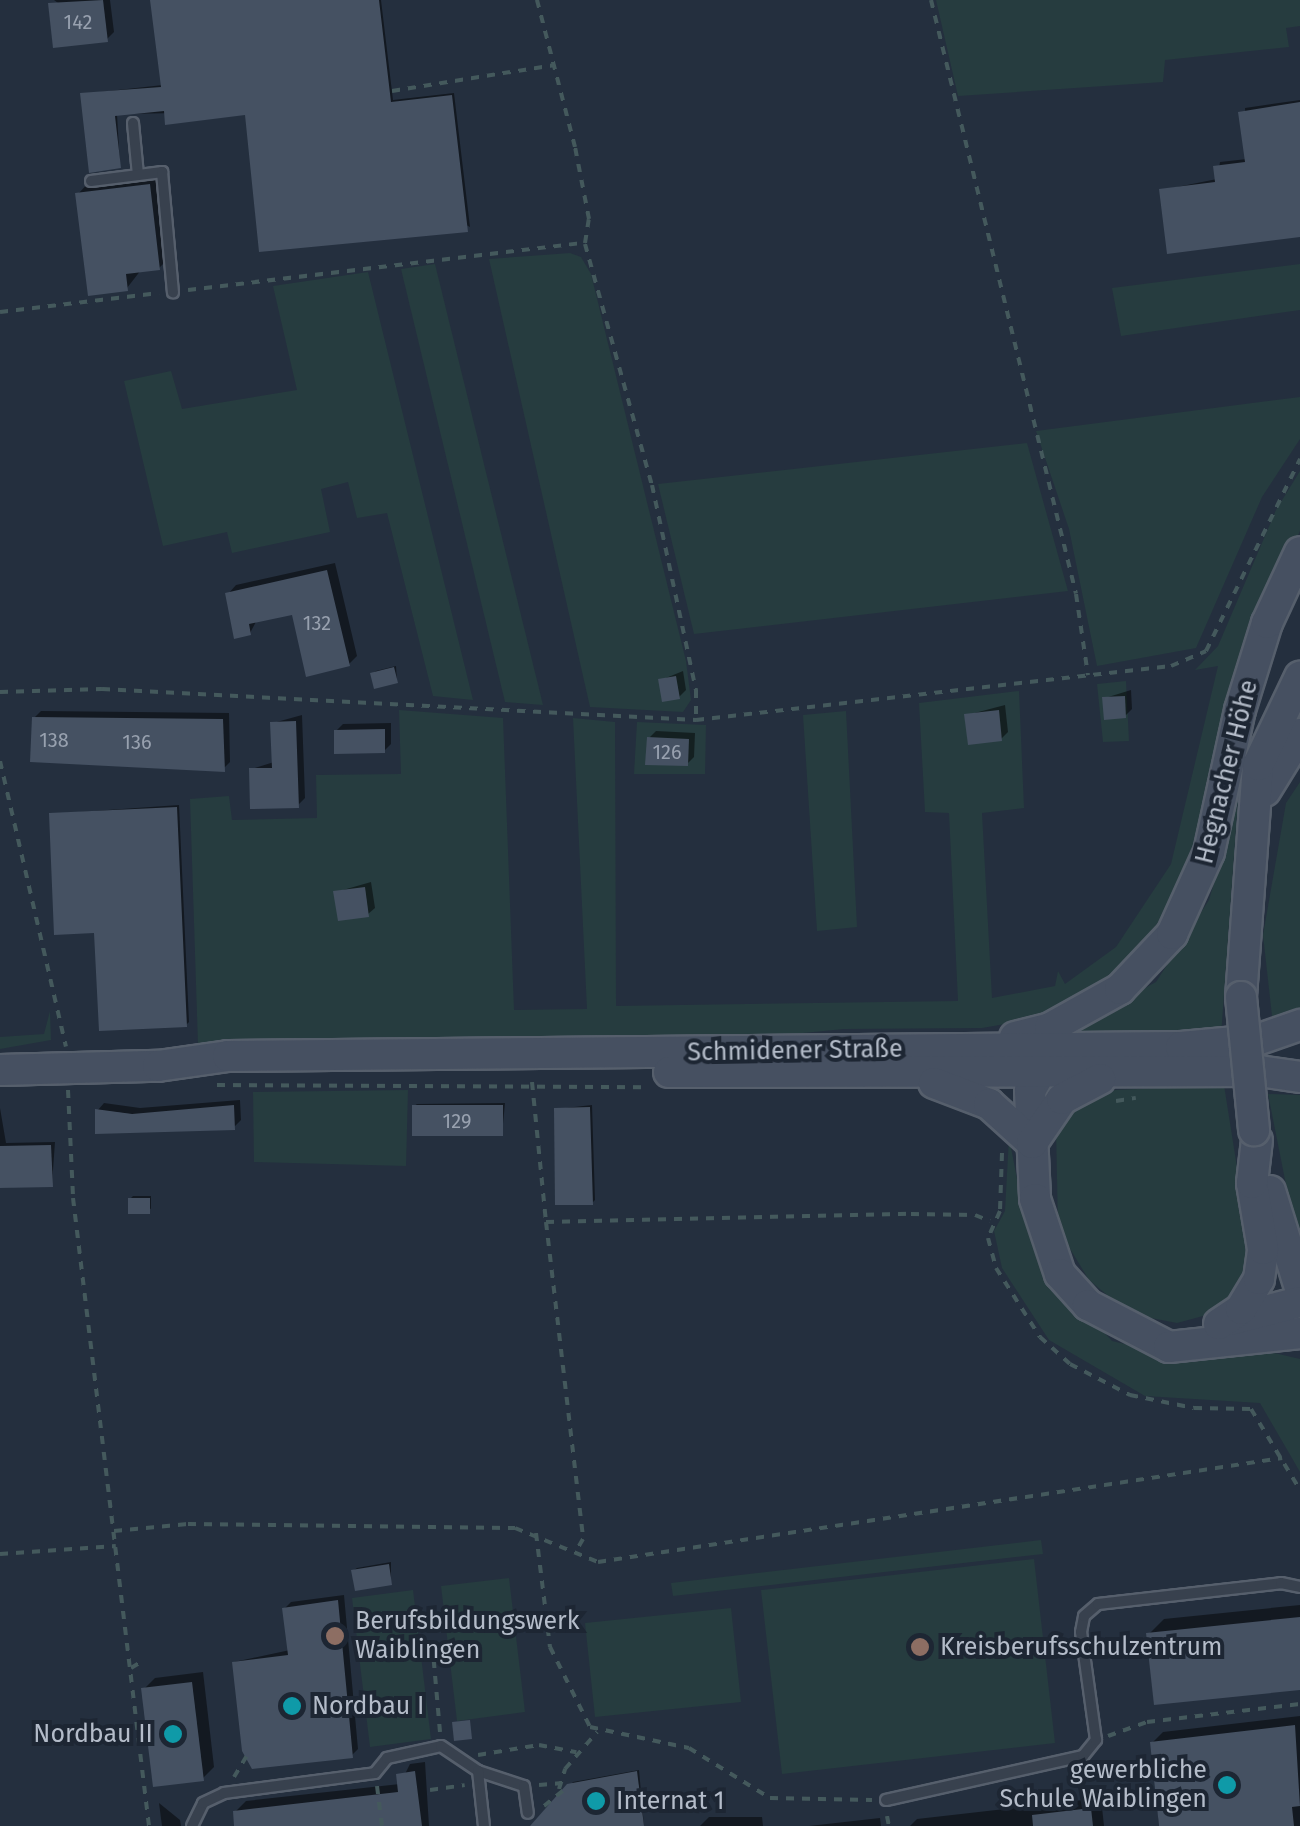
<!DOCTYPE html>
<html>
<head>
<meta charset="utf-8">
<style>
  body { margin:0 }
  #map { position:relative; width:1300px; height:1826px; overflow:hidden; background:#242f3e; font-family:"Fira Sans",sans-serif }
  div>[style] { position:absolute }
  .green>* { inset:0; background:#263c3f }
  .shadow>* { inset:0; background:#0007 }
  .building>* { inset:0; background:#455162 }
  .path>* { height:4px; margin-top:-2px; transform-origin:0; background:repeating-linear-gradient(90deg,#44595c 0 8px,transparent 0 16px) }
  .roads { filter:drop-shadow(2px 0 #565f6c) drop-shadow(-2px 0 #565f6c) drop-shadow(0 2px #565f6c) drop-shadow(0 -2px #565f6c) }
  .lane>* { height:10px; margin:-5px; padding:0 5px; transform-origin:5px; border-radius:5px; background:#38414e }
  .secondary>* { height:30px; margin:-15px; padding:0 15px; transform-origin:15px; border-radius:15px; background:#465061 }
  .bridges { filter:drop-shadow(2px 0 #565f6c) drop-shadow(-2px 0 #565f6c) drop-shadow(0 2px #565f6c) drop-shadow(0 -2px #565f6c) }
  .secondary-bridge>* { height:30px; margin:-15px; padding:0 15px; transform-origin:15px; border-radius:15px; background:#465061 }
  .dots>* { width:28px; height:28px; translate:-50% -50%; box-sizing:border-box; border:5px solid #1d2633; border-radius:50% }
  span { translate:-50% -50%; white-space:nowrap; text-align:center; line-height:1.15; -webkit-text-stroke:8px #1d2633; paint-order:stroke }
  .number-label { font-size:20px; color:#98a1af }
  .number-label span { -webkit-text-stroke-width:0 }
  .street-label { font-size:25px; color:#b4bcc9 }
  .poi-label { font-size:25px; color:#b4bcc9 }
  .left { translate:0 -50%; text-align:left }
  .right { translate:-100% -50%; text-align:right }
</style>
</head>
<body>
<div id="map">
  <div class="green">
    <div style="clip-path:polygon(936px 0,1300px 0,1300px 26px,1286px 28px,1289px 47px,1165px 60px,1163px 82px,958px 96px)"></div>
    <div style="clip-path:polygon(570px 253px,581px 257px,591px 274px,686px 661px,691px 700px,683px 712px,590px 707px,489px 259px)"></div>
    <div style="clip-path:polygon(435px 264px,543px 705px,505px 702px,401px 269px)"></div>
    <div style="clip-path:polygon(1300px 264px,1300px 310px,1121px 336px,1112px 288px)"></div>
    <div style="clip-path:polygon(368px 272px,473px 700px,433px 696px,387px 513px,357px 518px,348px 482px,321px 489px,330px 532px,232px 553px,227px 532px,163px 546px,124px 381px,171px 371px,182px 409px,297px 390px,273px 286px)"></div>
    <div style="clip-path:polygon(1300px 397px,1300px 439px,1262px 497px,1196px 648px,1097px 666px,1069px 529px,1036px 431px)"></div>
    <div style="clip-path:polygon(1027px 443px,1068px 591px,694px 634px,658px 484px)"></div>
    <div style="clip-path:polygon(1300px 471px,1300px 531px,1263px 611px,1180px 901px,1126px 969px,1039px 1018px,982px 1028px,844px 1029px,730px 1040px,198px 1045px,190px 799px,229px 796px,232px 820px,317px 818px,316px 775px,401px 774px,399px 710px,503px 718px,514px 1010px,587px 1009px,573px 718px,615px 722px,616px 1006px,958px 1001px,949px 813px,925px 812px,919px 703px,1019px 691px,1024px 808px,982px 813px,992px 998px,1055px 986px,1058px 971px,1065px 984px,1116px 947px,1171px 864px,1218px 666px,1195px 670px,1218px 646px,1276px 510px)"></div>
    <div style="clip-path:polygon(1126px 681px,1129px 741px,1103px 742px,1097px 684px)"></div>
    <div style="clip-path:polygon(846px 711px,857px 927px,817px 931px,803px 715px)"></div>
    <div style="clip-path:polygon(637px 722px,706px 725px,705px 774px,634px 774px)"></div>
    <div style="clip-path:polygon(1300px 782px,1300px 1010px,1273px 1025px,1263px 935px,1286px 803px)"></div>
    <div style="clip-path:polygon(1238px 800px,1221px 1036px,1052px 1038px,1156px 982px,1209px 900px)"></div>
    <div style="clip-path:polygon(50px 1011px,51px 1040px,0 1049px,0 1037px,44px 1034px)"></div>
    <div style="clip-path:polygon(1224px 1085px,1251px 1256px,1245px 1285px,1218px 1312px,1177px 1323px,1130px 1314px,1089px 1280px,1058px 1229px,1056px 1127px,1077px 1102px,1115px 1090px)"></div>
    <div style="clip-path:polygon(408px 1090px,406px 1166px,254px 1162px,253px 1092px)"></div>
    <div style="clip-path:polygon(1268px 1094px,1300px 1095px,1300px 1229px,1289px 1200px)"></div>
    <div style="clip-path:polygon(1009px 1137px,1023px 1210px,1044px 1266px,1112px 1341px,1194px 1360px,1262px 1350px,1300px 1359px,1300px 1472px,1260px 1403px,1145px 1396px,1049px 1340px,1002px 1268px,994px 1231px,1005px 1211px)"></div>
    <div style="clip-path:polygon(1041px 1540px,1043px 1554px,673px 1596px,671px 1583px)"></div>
    <div style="clip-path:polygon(1034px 1559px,1055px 1743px,782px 1774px,761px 1590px)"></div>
    <div style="clip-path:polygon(509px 1578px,525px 1712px,457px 1721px,441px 1586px)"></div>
    <div style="clip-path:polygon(413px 1590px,431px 1739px,370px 1747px,352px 1598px)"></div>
    <div style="clip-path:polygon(731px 1608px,741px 1702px,595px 1717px,585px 1623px)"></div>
  </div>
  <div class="shadow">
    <div style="clip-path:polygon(54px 0,110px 0,114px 32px,107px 39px)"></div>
    <div style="clip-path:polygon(152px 0,381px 0,393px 100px,454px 93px,470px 227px,247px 112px,117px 114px,120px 166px,82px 94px,163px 85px)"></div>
    <div style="clip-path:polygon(1300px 100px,1300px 235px,1162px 190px,1217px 179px,1220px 162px,1247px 159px,1245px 108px)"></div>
    <div style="clip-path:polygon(164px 171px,173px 254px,159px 268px,141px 270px,127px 288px,78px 194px,92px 179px)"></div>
    <div style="clip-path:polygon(335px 563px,357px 656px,349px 664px,294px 612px,257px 620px,250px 633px,228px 594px,236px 585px)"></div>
    <div style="clip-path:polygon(396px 666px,397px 681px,373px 673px,376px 671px)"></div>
    <div style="clip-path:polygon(683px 671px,686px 690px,679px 697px,661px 680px)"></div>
    <div style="clip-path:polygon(1131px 690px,1132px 709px,1125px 716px,1105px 698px)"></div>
    <div style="clip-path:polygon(1005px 705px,1008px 732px,1001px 739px,967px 715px)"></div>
    <div style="clip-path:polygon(41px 711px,229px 713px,230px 762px,223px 769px,34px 718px)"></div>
    <div style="clip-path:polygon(302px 715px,305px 798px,298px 805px,252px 769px,274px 762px,273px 723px)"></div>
    <div style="clip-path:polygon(391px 723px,391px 744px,384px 751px,336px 731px,343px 724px)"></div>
    <div style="clip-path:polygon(656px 731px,695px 733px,694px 757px,687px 764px,649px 738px)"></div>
    <div style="clip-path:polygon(179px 805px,189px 1022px,186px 1025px,96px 930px,51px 814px)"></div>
    <div style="clip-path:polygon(371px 882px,375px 908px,368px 914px,336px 892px)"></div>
    <div style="clip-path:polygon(240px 1100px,241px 1120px,234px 1127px,98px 1110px,104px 1103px,140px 1108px)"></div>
    <div style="clip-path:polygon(505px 1103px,502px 1134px,414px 1106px,417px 1104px)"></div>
    <div style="clip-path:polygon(592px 1105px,595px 1200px,592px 1203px,557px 1109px)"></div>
    <div style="clip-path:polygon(0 1108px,6px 1143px,55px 1142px,52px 1184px,0 1188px)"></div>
    <div style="clip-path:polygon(133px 1196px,151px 1196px,151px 1209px,130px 1199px)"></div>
    <div style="clip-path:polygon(391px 1562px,391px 1583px,354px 1570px,357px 1568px)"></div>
    <div style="clip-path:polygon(344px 1595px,358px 1749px,352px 1755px,234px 1662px,290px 1650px,284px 1609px,291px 1602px)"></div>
    <div style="clip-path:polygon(1300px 1605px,1300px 1688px,1149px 1634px,1164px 1619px)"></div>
    <div style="clip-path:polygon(203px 1672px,214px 1767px,203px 1778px,144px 1689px,155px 1678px)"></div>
    <div style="clip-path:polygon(1300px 1716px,1300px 1826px,1159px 1826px,1152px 1743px,1163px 1732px)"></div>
    <div style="clip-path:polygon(425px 1762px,429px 1826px,237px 1826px,235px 1812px,246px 1801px,400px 1784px,410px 1764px)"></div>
    <div style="clip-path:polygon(639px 1770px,644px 1826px,540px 1826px,573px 1782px)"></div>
    <div style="clip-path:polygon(1101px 1798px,1104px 1826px,910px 1826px,917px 1819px)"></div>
    <div style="clip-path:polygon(159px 1803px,180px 1820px,181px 1826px,162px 1826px)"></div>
    <div style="clip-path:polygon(709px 1817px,762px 1817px,763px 1826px,700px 1826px)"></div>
    <div style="clip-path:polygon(880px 1818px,881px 1826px,809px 1826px)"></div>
  </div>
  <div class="building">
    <div style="clip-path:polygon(103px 0,108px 42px,53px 48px,48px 3px)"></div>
    <div style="clip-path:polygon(150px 0,379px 0,391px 102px,452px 95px,468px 232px,259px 252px,245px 115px,165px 125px,164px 111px,115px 116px,121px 168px,89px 173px,80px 93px,161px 87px)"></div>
    <div style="clip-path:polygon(1300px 102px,1300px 237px,1167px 254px,1159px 189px,1215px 182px,1213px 166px,1245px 162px,1238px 112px)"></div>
    <div style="clip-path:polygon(150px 184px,160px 270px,126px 274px,128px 291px,88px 296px,75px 193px)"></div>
    <div style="clip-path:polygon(327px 570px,350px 666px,306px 677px,292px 615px,249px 624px,251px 635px,234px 639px,225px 593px)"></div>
    <div style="clip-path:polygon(394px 667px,398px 683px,374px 689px,370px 673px)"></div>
    <div style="clip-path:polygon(676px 676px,680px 699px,662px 702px,658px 679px)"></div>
    <div style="clip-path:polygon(1125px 696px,1126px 718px,1104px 720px,1102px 697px)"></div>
    <div style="clip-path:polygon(999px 710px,1002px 741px,968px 745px,964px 714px)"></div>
    <div style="clip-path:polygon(32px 717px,223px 719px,225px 772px,30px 762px)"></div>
    <div style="clip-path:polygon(296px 721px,299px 808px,250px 809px,249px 768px,272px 768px,270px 722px)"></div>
    <div style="clip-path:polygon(385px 729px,385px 753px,334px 754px,334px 730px)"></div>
    <div style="clip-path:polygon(647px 737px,689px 739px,688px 766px,645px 765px)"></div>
    <div style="clip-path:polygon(177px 807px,187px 1027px,99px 1031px,94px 933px,54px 935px,49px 813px)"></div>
    <div style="clip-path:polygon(365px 887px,369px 917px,338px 921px,333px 891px)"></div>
    <div style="clip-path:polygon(234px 1105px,235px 1130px,95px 1134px,95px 1109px,132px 1114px)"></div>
    <div style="clip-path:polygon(412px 1105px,503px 1105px,503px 1136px,412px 1136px)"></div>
    <div style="clip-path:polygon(590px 1107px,593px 1205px,555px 1205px,554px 1108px)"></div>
    <div style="clip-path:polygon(51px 1145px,53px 1187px,0 1188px,0 1146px)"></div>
    <div style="clip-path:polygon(128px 1198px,150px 1198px,150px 1214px,128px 1214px)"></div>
    <div style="clip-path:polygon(389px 1564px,392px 1585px,355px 1591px,351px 1570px)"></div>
    <div style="clip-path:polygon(338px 1600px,353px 1758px,252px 1769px,242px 1751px,232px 1662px,288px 1655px,282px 1608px)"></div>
    <div style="clip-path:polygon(1300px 1617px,1300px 1690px,1154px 1705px,1146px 1633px)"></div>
    <div style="clip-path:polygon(192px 1682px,204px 1781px,153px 1787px,141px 1688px)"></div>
    <div style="clip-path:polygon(470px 1720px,472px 1739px,454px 1741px,452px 1722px)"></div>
    <div style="clip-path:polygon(1295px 1725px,1300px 1806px,1292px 1807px,1294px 1826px,1159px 1826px,1150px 1742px)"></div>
    <div style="clip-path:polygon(415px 1771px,422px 1826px,234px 1826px,233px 1811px,398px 1792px,396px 1774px)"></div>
    <div style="clip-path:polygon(637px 1771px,644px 1826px,530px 1826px,567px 1784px)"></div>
    <div style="clip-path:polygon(1091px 1808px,1093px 1826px,1033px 1826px,1032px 1815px)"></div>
  </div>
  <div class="path">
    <div style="left:931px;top:0;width:611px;rotate:76.28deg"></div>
    <div style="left:1076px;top:594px;width:82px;rotate:81.6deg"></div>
    <div style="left:392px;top:91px;width:165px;rotate:-9.1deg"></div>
    <div style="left:585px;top:244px;width:250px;rotate:74.5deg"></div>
    <div style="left:652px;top:485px;width:210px;rotate:77.9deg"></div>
    <div style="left:696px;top:690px;width:30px;rotate:90deg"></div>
    <div style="left:188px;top:290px;width:400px;rotate:-6.8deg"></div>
    <div style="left:585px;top:243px;width:24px;rotate:-81deg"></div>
    <div style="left:589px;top:219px;width:73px;rotate:-101deg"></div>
    <div style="left:575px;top:147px;width:152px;rotate:-104.5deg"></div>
    <div style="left:0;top:312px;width:160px;rotate:-6.8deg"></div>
    <div style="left:0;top:692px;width:102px;rotate:-1.7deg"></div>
    <div style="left:102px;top:689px;width:595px;rotate:2.99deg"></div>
    <div style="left:696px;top:720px;width:478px;rotate:-6.5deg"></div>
    <div style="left:1171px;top:666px;width:38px;rotate:-23deg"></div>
    <div style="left:1206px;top:651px;width:214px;rotate:-63.9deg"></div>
    <div style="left:0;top:761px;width:293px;rotate:77deg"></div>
    <div style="left:532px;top:1082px;width:141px;rotate:84.3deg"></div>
    <div style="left:546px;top:1222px;width:365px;rotate:-1.3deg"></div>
    <div style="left:911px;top:1214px;width:64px;rotate:0.9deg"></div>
    <div style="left:975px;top:1215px;width:16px;rotate:22deg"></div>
    <div style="left:217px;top:1085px;width:430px;rotate:0.3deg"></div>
    <div style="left:68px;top:1090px;width:108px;rotate:87.3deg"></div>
    <div style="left:73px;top:1198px;width:633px;rotate:83.1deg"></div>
    <div style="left:1116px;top:1101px;width:20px;rotate:-9deg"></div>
    <div style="left:1002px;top:1153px;width:58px;rotate:92deg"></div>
    <div style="left:1000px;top:1211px;width:30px;rotate:114deg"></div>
    <div style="left:988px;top:1238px;width:31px;rotate:75deg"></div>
    <div style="left:996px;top:1268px;width:82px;rotate:57.5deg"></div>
    <div style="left:1040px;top:1337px;width:40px;rotate:42deg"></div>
    <div style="left:1070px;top:1364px;width:68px;rotate:27.3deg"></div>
    <div style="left:1130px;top:1395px;width:65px;rotate:11.5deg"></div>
    <div style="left:1194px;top:1408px;width:57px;rotate:1deg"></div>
    <div style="left:1251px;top:1409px;width:95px;rotate:58.8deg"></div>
    <div style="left:546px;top:1222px;width:319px;rotate:83.3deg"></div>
    <div style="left:583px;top:1539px;width:16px;rotate:120deg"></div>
    <div style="left:114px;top:1531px;width:74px;rotate:-5.4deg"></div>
    <div style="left:188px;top:1524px;width:327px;rotate:0.7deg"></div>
    <div style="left:515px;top:1528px;width:90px;rotate:22.3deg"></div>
    <div style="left:598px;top:1562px;width:692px;rotate:-8.65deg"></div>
    <div style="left:536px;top:1533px;width:115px;rotate:83deg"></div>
    <div style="left:550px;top:1647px;width:89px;rotate:63.4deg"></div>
    <div style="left:590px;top:1727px;width:101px;rotate:12deg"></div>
    <div style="left:689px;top:1748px;width:95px;rotate:31.7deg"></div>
    <div style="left:770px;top:1798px;width:102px;rotate:1.1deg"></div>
    <div style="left:0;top:1554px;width:116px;rotate:-3.9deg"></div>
    <div style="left:131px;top:1668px;width:12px;rotate:-31deg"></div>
    <div style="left:440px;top:1732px;width:80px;rotate:-95deg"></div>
    <div style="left:433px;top:1652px;width:16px;rotate:-7deg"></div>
    <div style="left:1108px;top:1736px;width:41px;rotate:-19.7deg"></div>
    <div style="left:1147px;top:1722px;width:154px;rotate:-6.7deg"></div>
    <div style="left:478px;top:1755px;width:62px;rotate:-9.3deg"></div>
    <div style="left:539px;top:1745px;width:38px;rotate:11deg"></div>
    <div style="left:234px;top:1777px;width:26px;rotate:-59deg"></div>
    <div style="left:539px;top:1785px;width:21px;rotate:-5deg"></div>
    <div style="left:377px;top:1786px;width:40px;rotate:82.9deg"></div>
    <div style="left:559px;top:1789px;width:21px;rotate:-73deg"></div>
    <div style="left:565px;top:1769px;width:49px;rotate:-49.1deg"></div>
    <div style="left:430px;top:1790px;width:35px;rotate:-8deg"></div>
    <div style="left:544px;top:1806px;width:28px;rotate:-39deg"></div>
    <div style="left:887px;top:1816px;width:10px;rotate:79deg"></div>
  </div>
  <div class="roads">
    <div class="lane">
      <div style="left:133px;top:123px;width:52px;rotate:84.5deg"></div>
      <div style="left:91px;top:181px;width:72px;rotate:-7.2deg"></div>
      <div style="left:162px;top:172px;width:121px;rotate:84.8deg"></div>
      <div style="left:478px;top:1771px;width:48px;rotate:18.1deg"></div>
      <div style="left:524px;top:1786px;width:27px;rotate:82deg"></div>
      <div style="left:886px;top:1800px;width:202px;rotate:-12.6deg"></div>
      <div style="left:1083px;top:1756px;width:21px;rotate:-51deg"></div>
      <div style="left:1096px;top:1740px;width:109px;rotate:-97.9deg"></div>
      <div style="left:1081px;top:1632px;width:16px;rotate:-79deg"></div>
      <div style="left:1084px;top:1616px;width:18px;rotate:-41deg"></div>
      <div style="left:1098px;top:1604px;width:184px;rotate:-6.5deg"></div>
      <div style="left:1281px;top:1583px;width:19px;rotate:12deg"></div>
      <div style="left:192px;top:1826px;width:25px;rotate:-64deg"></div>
      <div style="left:203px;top:1803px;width:23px;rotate:-25deg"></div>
      <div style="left:224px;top:1793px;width:152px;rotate:-7.5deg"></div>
      <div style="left:375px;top:1773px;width:19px;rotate:-51deg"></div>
      <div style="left:387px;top:1758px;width:55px;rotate:-12.5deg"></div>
      <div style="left:441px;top:1746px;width:45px;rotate:34deg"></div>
      <div style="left:478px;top:1771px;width:55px;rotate:83.8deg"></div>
    </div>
    <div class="secondary">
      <div style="left:1265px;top:791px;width:67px;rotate:-58.4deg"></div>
      <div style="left:1241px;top:997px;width:233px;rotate:-85.8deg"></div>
      <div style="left:1258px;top:765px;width:98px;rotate:-64.5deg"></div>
      <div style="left:1015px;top:1037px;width:36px;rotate:-14deg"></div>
      <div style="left:1050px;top:1028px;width:80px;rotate:-29.1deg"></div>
      <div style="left:1120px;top:989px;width:76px;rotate:-46.6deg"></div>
      <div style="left:1172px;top:934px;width:90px;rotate:-65.7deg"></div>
      <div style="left:1209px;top:852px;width:145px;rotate:-77.7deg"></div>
      <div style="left:1240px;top:710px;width:91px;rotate:-72.8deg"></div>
      <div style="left:1267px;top:623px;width:78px;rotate:-65.1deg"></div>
      <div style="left:1047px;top:1061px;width:34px;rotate:120deg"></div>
      <div style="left:1030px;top:1091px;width:108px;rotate:87.3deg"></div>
      <div style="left:1035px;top:1199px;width:79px;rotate:71.6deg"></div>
      <div style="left:1060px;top:1274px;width:42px;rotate:47.9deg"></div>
      <div style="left:1088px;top:1305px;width:91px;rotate:27.4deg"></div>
      <div style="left:1169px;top:1347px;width:132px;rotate:-6.1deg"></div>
      <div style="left:0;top:1070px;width:158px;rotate:-1.5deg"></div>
      <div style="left:158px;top:1066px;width:71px;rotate:-8.1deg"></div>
      <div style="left:228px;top:1056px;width:953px;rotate:-0.54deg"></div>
      <div style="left:1181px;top:1047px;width:76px;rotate:-5.3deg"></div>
      <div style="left:1257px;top:1040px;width:46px;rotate:-19.2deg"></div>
      <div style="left:669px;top:1072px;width:590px;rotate:-0.1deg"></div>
      <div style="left:1259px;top:1071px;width:41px;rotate:8.3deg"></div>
      <div style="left:934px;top:1083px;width:59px;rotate:20.9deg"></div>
      <div style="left:989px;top:1104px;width:58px;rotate:42.2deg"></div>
      <div style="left:1032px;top:1143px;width:53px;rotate:-55.7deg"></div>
      <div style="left:1062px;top:1099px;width:43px;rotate:-27.8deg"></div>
      <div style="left:1270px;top:1191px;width:102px;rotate:72.8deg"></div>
      <div style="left:1230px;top:1320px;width:72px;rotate:-14.4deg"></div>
      <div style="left:1219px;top:1324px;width:27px;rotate:-34deg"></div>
      <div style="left:1241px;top:1309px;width:35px;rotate:-59deg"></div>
      <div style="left:1259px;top:1279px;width:30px;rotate:-82deg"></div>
      <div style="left:1263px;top:1249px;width:67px;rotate:-99.5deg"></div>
      <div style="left:1252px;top:1183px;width:43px;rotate:-83.4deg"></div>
    </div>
  </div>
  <div class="bridges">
    <div class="secondary-bridge">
      <div style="left:1241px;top:997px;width:134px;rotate:84.4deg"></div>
    </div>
  </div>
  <div class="dots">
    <div style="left:335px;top:1636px;background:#8d6e63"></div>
    <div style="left:920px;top:1647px;background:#8d6e63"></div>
    <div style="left:292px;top:1706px;background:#0f9aa8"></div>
    <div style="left:173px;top:1734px;background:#0f9aa8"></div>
    <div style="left:1227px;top:1785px;background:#0f9aa8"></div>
    <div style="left:596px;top:1801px;background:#0f9aa8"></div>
  </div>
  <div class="number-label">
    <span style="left:78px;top:22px">142</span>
    <span style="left:317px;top:623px">132</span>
    <span style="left:54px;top:740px">138</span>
    <span style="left:137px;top:742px">136</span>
    <span style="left:667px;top:752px">126</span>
    <span style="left:457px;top:1121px">129</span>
  </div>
  <div class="street-label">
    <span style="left:1227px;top:772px;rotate:-76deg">Hegnacher Höhe</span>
    <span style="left:795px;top:1051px;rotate:-1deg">Schmidener Straße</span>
  </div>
  <div class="poi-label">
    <span class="left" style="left:355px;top:1636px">Berufsbildungswerk<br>Waiblingen</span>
    <span class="left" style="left:940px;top:1647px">Kreisberufsschulzentrum</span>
    <span class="left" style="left:312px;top:1706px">Nordbau I</span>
    <span class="right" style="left:153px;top:1734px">Nordbau II</span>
    <span class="right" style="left:1207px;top:1785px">gewerbliche<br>Schule Waiblingen</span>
    <span class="left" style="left:616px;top:1801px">Internat 1</span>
  </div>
</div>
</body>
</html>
